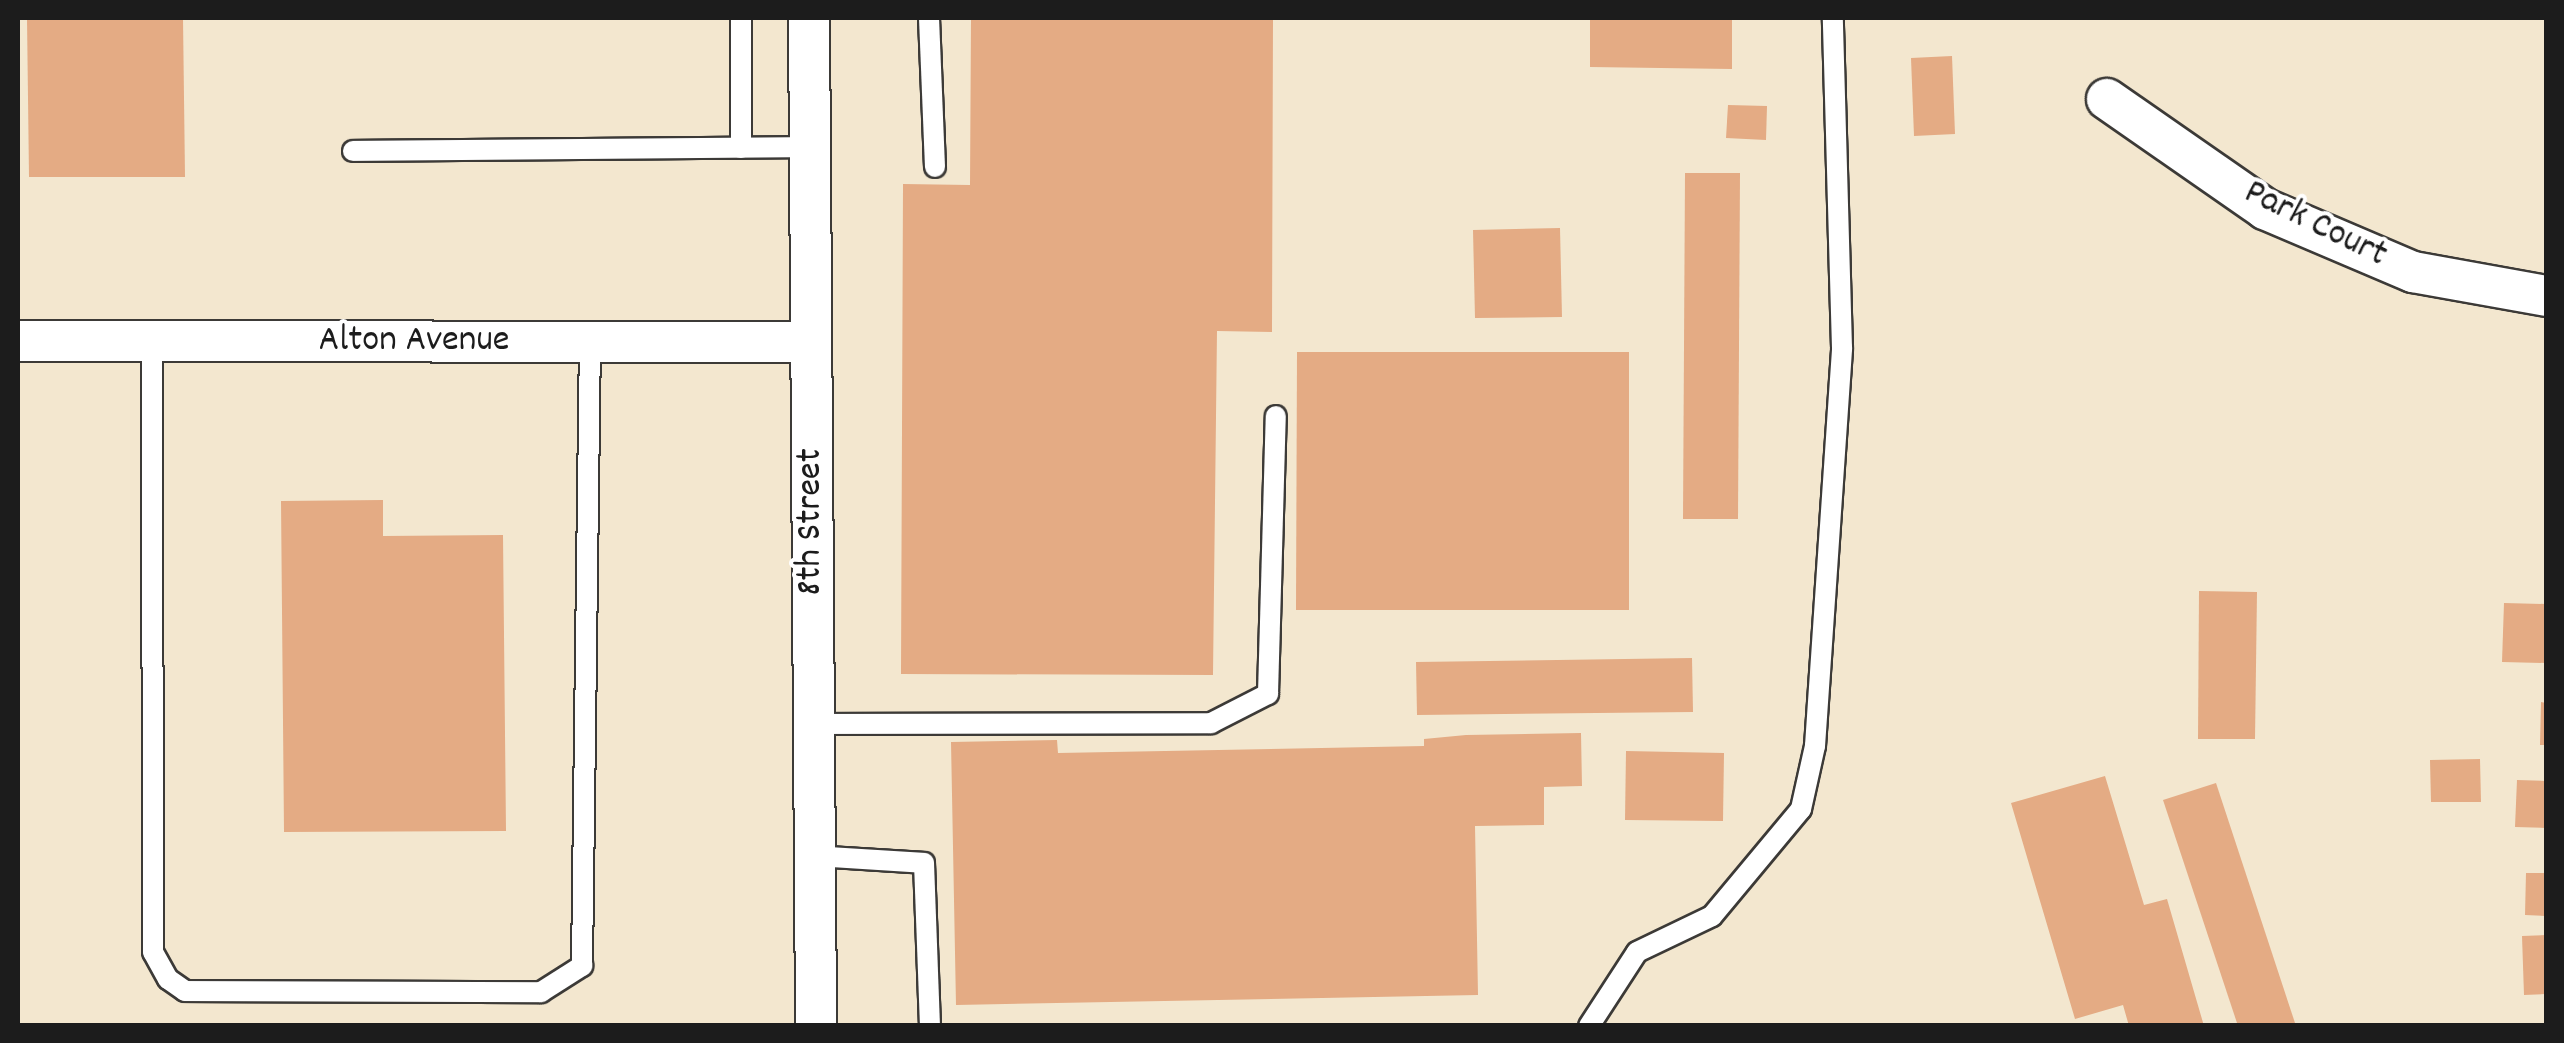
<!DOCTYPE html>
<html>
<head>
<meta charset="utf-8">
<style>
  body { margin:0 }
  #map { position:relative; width:2564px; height:1043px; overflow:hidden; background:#f3e7cf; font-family:Dekko,sans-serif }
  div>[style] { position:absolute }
  .building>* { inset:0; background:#e4ab84 }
  .roads { filter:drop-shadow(2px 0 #3c3a37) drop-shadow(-2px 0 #3c3a37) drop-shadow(0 2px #3c3a37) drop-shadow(0 -2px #3c3a37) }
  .service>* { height:20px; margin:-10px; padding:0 10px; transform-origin:10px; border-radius:10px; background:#fff }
  .minor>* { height:40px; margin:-20px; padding:0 20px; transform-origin:20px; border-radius:20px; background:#fff }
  span { translate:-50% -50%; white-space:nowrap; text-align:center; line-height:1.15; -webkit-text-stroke:8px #fff; paint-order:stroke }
  .street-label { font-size:38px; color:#1c1c1c }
  .frame { position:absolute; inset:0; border:20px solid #1c1c1c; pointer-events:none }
</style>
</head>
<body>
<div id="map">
  <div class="building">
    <div style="clip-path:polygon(27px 18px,183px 18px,185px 177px,29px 177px)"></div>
    <div style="clip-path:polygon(971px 18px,1273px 18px,1272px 332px,1217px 331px,1213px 675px,901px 674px,903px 184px,970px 185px)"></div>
    <div style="clip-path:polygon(1590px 18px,1732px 18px,1732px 69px,1590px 67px)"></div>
    <div style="clip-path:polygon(1952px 56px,1955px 134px,1914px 136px,1911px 58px)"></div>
    <div style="clip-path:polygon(1728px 105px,1767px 106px,1766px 140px,1726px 138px)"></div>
    <div style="clip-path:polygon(1685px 173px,1740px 173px,1738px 519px,1683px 519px)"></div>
    <div style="clip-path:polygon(1560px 228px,1562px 317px,1475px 318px,1473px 230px)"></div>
    <div style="clip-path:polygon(1297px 352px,1629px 352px,1629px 610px,1296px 610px)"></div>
    <div style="clip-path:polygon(383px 500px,383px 536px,503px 535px,506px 831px,284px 832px,281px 501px)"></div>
    <div style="clip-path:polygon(2199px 591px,2257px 592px,2255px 739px,2198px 739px)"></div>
    <div style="clip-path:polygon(2504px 603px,2546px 604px,2546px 663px,2502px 662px)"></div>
    <div style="clip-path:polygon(1692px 658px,1693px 712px,1417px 715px,1416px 662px)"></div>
    <div style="clip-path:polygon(2541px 702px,2546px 703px,2546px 745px,2540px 745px)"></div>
    <div style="clip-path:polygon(1581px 733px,1582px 786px,1544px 787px,1544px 825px,1475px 826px,1478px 995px,956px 1005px,951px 742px,1057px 740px,1058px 753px,1424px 746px,1424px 739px,1466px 735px)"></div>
    <div style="clip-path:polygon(1626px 751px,1724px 753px,1723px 821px,1625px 820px)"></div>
    <div style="clip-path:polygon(2480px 759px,2481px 802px,2431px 802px,2430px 760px)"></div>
    <div style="clip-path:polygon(2105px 776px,2144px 905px,2167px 899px,2204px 1026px,2129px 1026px,2123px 1005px,2075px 1019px,2011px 803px)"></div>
    <div style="clip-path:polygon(2517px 780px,2546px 781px,2546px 828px,2515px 827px)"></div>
    <div style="clip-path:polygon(2216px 783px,2296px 1026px,2238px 1026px,2163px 800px)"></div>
    <div style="clip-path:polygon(2526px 873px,2546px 873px,2546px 916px,2525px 915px)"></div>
    <div style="clip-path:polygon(2546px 935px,2546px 994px,2524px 995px,2522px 936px)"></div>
  </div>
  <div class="roads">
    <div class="service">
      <div style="left:741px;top:18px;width:130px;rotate:90deg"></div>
      <div style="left:929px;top:18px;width:149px;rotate:87.7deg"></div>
      <div style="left:353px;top:151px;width:457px;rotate:-0.5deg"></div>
      <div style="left:152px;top:342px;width:610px;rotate:89.91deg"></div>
      <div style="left:153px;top:952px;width:31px;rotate:61deg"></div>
      <div style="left:168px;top:979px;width:21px;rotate:35deg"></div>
      <div style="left:185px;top:991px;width:356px;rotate:0.2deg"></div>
      <div style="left:541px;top:992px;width:49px;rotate:-32.4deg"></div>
      <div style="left:582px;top:966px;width:624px;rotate:-89.27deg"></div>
      <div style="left:813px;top:724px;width:398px;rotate:-0.1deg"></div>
      <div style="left:1211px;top:723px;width:64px;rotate:-27deg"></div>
      <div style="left:1268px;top:694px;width:278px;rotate:-88.4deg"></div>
      <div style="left:814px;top:856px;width:110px;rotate:3.6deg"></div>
      <div style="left:924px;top:863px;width:163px;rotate:87.9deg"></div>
      <div style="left:1589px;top:1026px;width:88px;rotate:-57deg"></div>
      <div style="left:1637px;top:952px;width:83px;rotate:-25.6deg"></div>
      <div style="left:1712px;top:916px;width:139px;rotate:-50.2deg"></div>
      <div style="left:1801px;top:809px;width:65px;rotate:-77.5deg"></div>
      <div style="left:1815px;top:746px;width:399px;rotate:-86.1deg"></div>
      <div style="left:1842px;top:348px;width:330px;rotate:-91.6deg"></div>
    </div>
    <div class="minor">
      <div style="left:809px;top:18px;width:1008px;rotate:89.6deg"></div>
      <div style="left:2107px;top:99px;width:193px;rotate:34.8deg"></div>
      <div style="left:2265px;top:209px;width:161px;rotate:23.1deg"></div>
      <div style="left:2413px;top:272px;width:135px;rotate:10.2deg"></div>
      <div style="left:18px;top:341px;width:793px;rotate:0.07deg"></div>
    </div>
  </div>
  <div class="street-label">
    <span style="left:2315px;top:225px;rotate:26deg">Park Court</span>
    <span style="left:414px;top:342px">Alton Avenue</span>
    <span style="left:812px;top:522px;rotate:-90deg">8th Street</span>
  </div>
  <div class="frame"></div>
</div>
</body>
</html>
